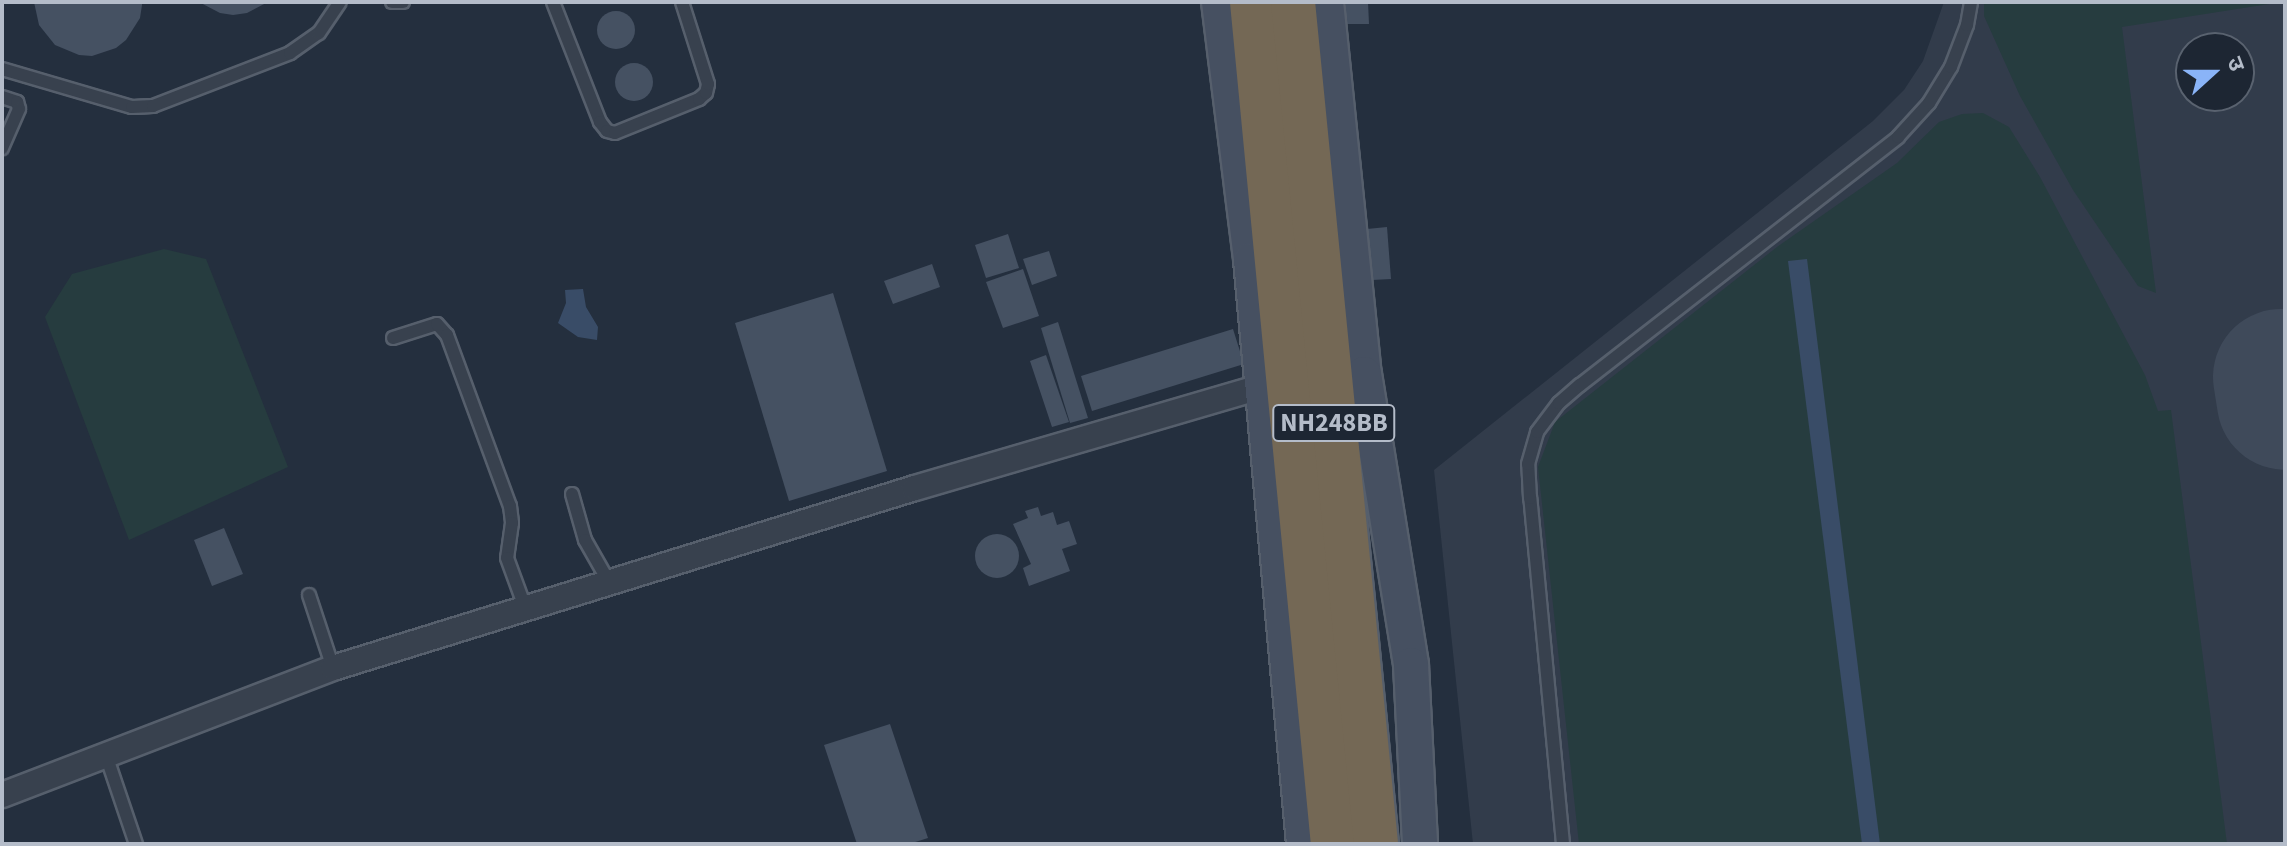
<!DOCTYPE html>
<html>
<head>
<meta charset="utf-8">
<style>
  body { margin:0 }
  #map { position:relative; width:2287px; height:846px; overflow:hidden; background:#242f3e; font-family:"Source Sans 3","Noto Sans Devanagari",sans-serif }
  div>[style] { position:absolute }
  .airport>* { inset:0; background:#323c4b }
  .green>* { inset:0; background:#263c3f }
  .water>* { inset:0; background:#394c67 }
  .runway>* { height:136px; margin:-68px; padding:0 68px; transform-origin:68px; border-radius:68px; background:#3f4a5a }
  .building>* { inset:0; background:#455162 }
  .round { border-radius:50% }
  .roads { filter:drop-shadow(2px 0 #565f6c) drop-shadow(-2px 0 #565f6c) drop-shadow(0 2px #565f6c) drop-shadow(0 -2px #565f6c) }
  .lane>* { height:12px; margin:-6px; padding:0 6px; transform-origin:6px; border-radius:6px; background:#38414e }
  .street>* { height:24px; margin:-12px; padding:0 12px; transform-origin:12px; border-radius:12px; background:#38414e }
  .secondary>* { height:34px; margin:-17px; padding:0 17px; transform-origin:17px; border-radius:17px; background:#465061 }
  .highway>* { height:44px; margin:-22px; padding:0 22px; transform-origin:22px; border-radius:22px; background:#746855 }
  span { translate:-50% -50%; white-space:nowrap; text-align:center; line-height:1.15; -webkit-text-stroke:7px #1d2633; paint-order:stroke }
  .shield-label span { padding:2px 6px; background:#1d2633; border:2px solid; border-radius:6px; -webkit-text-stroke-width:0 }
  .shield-label { font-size:26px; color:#b4bcc9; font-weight:700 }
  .frame { position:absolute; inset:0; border:4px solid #b4bcc9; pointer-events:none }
  .north { position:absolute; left:2175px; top:32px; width:80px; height:80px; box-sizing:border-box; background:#1d2633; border:2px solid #59626f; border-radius:50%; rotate:69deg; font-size:22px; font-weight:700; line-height:32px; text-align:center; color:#b4bcc9 }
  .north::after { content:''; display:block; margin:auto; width:28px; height:36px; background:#8ab4f8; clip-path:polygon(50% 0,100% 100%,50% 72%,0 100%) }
</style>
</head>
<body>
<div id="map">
  <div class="airport">
    <div style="clip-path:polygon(evenodd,1944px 2px,2285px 2px,2285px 844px,1473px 844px,1434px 470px,1873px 121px,1904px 90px,1923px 61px,1944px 2px,2191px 48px,2239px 48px,2239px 96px,2191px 96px,2191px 48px)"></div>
  </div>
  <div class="green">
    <div style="clip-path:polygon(1984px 2px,2282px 2px,2122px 27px,2156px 293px,2138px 286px,2073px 190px,2020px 96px,1984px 16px)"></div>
    <div style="clip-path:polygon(1983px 113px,2009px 127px,2040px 177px,2145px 375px,2158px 411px,2171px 410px,2227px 844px,1579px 844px,1538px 467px,1555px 422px,1777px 247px,1897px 163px,1939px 122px,1962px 114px)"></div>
    <div style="clip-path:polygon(164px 249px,206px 259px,288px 467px,129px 540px,45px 317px,72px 274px)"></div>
  </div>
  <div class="water">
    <div style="clip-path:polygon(1807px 259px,1880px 844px,1862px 844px,1788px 261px)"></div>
    <div style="clip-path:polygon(583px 289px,586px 307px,598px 327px,597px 340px,578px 337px,558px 323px,566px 303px,565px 290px)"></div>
  </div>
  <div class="runway">
    <div style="left:2281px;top:377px;width:25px;rotate:81deg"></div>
  </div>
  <div class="building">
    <div style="clip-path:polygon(34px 2px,142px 2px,142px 5px,140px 18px,126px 40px,116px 48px,92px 56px,79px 55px,55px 45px,39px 25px)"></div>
    <div style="clip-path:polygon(199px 2px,268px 2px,247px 13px,233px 15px,220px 13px)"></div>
    <div style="clip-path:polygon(1346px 2px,1368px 2px,1369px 24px,1346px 24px)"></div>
    <div class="round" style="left:597px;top:11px;width:38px;height:38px"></div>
    <div class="round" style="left:615px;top:63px;width:38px;height:38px"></div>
    <div style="clip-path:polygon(1387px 227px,1391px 279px,1372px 280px,1367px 229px)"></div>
    <div style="clip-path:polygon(1008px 234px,1019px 268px,986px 278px,975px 245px)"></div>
    <div style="clip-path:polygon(1049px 251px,1057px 276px,1032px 285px,1023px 259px)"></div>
    <div style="clip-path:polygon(932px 264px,940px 287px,893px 304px,884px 281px)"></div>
    <div style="clip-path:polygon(1023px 269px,1039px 316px,1003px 328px,986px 282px)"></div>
    <div style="clip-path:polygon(833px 293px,887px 471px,789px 501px,735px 323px)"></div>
    <div style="clip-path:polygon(1058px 322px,1088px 418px,1070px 423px,1041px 328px)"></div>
    <div style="clip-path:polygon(1233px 329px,1244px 364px,1092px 411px,1081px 376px)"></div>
    <div style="clip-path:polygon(1046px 355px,1069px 422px,1052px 427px,1030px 361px)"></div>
    <div style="clip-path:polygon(1038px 507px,1041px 516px,1053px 512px,1057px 525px,1069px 521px,1077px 544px,1062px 549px,1070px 571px,1029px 586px,1023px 568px,1031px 564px,1013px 524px,1028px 518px,1025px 511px)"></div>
    <div style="clip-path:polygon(224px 528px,243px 574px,212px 586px,194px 540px)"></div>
    <div class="round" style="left:975px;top:534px;width:44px;height:44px"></div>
    <div style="clip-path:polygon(890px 724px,928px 838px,909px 844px,857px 844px,824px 745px)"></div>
  </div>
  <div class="roads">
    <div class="lane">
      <div style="left:392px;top:2px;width:11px"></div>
      <div style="left:553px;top:2px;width:129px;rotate:68.6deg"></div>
      <div style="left:600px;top:122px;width:11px;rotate:52deg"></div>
      <div style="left:607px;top:131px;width:8px;rotate:14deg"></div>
      <div style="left:615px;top:133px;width:91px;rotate:-22deg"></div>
      <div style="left:699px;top:99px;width:9px;rotate:-41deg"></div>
      <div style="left:706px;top:93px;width:9px;rotate:-77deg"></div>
      <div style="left:708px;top:84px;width:86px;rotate:-107.6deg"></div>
      <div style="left:2px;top:69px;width:135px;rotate:16.3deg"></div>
      <div style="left:132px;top:107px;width:21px;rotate:-3deg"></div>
      <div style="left:153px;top:106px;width:147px;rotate:-21.1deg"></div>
      <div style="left:290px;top:53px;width:35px;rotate:-35deg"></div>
      <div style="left:319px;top:33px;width:37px;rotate:-56deg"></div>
      <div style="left:2px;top:97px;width:16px;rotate:18deg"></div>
      <div style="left:17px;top:102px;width:7px;rotate:74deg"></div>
      <div style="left:19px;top:109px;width:43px;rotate:113.6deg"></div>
      <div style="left:393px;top:338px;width:46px;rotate:-17.7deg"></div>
      <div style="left:437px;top:324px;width:15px;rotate:48deg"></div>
      <div style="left:447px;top:335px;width:182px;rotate:69.8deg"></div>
      <div style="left:510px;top:506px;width:17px;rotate:83deg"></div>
      <div style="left:512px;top:523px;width:35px;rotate:98deg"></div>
      <div style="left:507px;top:558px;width:55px;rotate:69.9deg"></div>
      <div style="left:572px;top:494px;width:48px;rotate:74.2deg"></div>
      <div style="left:585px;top:540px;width:48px;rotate:60.3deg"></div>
      <div style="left:309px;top:595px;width:77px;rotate:71.8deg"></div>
      <div style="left:106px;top:755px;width:94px;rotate:71.4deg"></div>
      <div style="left:1563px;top:844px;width:348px;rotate:-95.4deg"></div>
      <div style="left:1530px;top:498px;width:34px;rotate:-93deg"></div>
      <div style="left:1528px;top:464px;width:33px;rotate:-74deg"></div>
      <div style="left:1537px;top:432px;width:36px;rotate:-53deg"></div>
      <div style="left:1559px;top:403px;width:28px;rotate:-41deg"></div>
      <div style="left:1580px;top:385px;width:403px;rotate:-37.9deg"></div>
      <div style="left:1898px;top:137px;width:46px;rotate:-47.6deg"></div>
      <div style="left:1929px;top:103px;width:42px;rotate:-58.6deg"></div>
      <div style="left:1951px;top:67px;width:45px;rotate:-69.1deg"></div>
      <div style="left:1967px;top:25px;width:23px;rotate:-80deg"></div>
    </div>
    <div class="street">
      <div style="left:2px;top:795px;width:355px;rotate:-21deg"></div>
      <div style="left:333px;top:668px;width:609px;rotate:-17.19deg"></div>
      <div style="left:915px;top:488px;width:377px;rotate:-16.3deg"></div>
    </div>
    <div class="secondary">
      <div style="left:1219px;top:2px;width:260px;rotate:82.9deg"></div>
      <div style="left:1251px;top:260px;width:586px;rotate:84.81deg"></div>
      <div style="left:1326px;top:2px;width:374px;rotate:84.2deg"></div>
      <div style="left:1364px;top:374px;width:295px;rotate:80.8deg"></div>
      <div style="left:1411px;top:665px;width:179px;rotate:87.1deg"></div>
    </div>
    <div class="highway">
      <div style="left:1252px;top:2px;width:846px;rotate:84.51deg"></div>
      <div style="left:1293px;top:2px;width:846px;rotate:84.37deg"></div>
    </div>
  </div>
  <div class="shield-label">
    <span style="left:1334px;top:423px">NH248BB</span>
  </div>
  <div class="frame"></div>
  <div class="north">उ</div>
</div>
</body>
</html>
